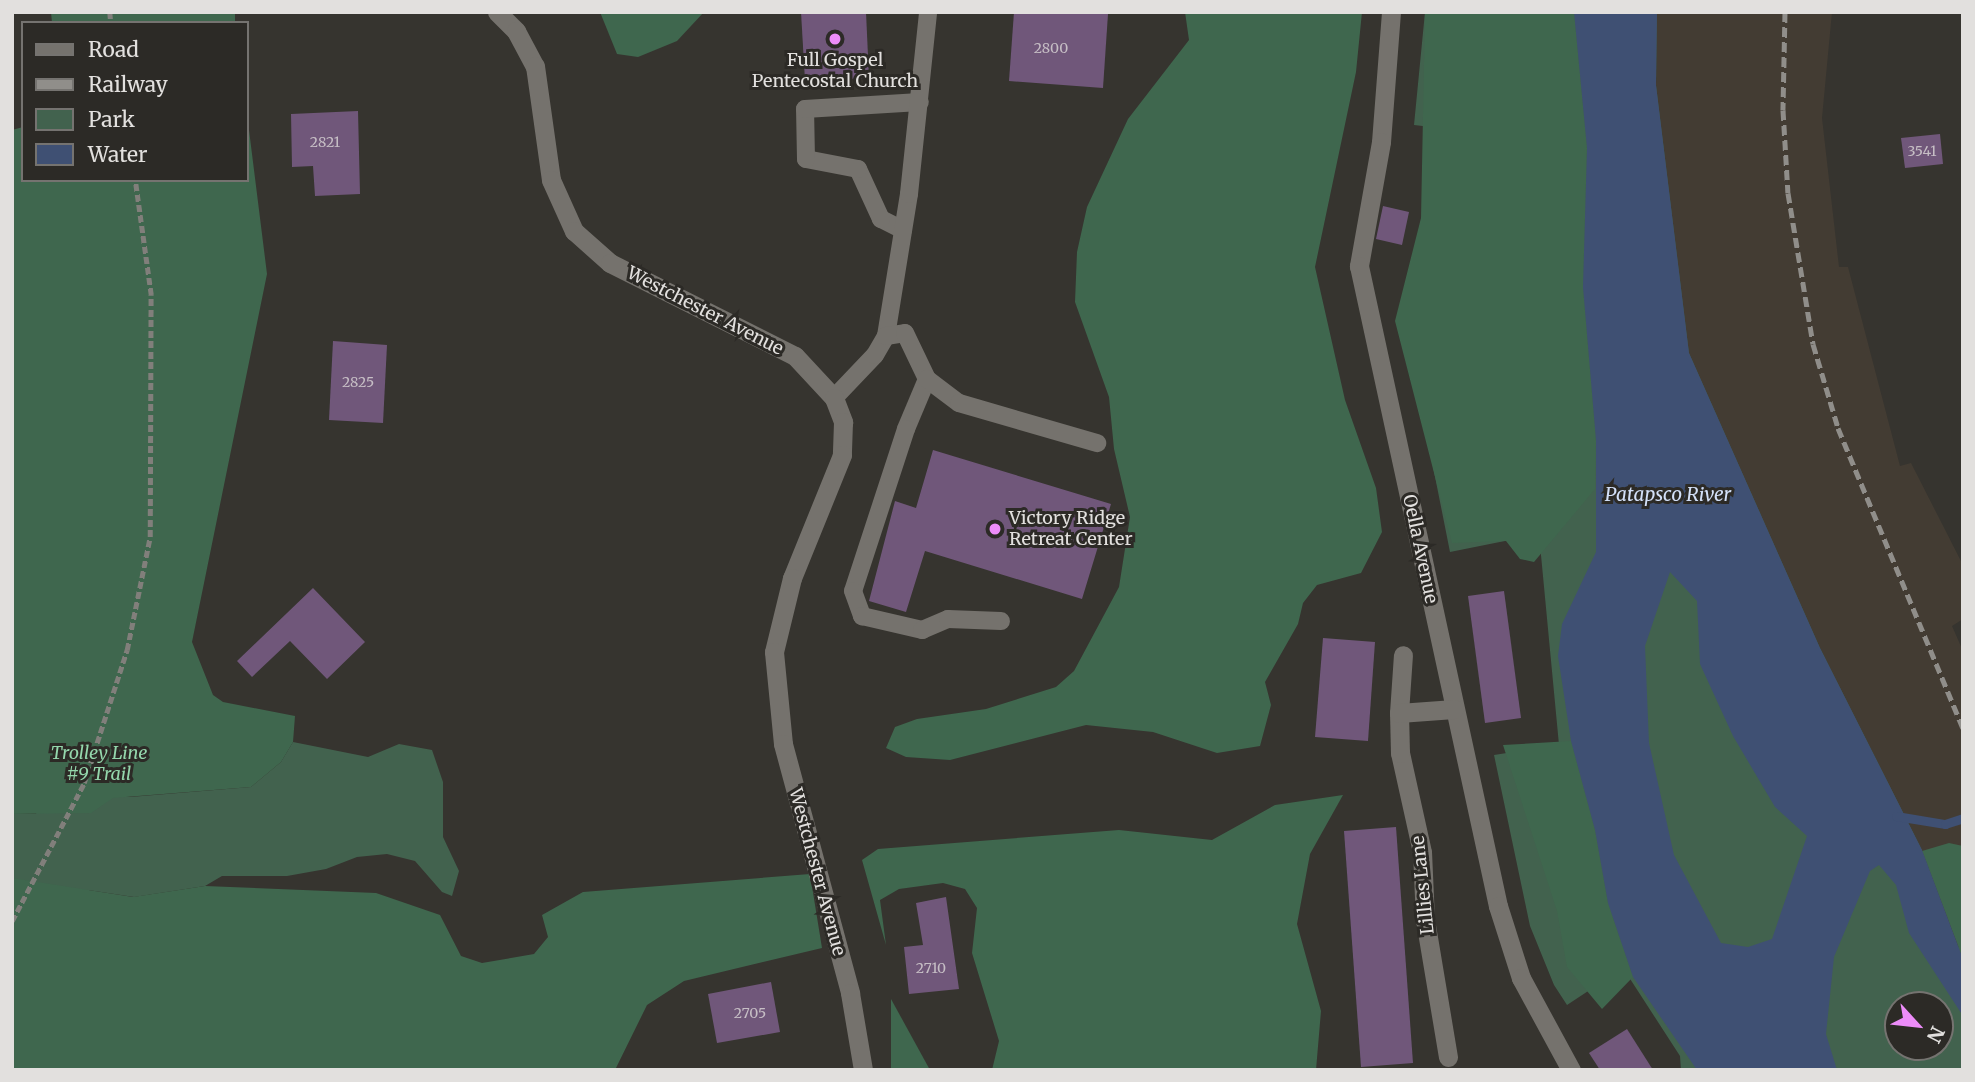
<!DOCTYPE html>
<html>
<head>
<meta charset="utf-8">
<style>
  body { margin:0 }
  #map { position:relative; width:1975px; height:1082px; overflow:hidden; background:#36342f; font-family:Merriweather,serif }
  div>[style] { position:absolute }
  .built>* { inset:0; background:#433c33 }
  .green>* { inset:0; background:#42624e }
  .forest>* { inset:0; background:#3f674e }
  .water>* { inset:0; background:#3f5073 }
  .stream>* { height:9px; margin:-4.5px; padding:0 4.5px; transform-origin:4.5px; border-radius:4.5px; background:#3f5073 }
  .building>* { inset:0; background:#70577a }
  .path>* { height:4.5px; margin-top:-2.25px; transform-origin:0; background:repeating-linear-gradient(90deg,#817f7b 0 7px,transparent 0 10.5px) }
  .service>* { height:18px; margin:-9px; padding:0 9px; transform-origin:9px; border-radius:9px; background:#75726d }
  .minor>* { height:19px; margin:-9.5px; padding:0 9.5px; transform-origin:9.5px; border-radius:9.5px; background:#75726d }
  .rail>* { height:5px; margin-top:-2.5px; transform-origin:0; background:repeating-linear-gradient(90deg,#908e8a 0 10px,transparent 0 15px) }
  .dots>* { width:19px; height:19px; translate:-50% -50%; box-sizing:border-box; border:4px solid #2c2a26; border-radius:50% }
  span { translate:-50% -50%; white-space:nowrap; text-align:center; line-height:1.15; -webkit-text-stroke:6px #2c2a26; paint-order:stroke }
  .number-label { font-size:14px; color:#c6bec5 }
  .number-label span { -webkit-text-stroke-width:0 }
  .poi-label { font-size:18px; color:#e2e0de }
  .left { translate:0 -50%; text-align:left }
  .street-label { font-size:18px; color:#e2e0de }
  .park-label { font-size:18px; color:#94d7ac; font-style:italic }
  .water-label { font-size:19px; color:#d3e0f8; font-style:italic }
  .frame { position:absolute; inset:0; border:14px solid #e2e0de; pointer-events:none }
  .legend { position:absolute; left:21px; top:21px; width:228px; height:161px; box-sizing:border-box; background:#2c2a26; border:2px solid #757370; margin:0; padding:9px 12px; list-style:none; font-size:21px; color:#e2e0de }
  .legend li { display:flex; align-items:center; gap:14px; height:35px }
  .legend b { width:35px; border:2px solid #757370 }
  .north { position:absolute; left:1884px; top:991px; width:70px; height:70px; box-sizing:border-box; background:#2c2a26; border:2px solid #757370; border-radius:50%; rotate:117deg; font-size:19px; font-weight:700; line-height:28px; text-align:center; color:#e2e0de }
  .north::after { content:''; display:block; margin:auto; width:24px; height:32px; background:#ed8cf9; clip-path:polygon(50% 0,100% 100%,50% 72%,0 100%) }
</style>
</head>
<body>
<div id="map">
  <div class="built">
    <div style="clip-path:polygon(1657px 12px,1832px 12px,1822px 118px,1839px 267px,1848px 267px,1900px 466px,1911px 463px,1963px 565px,1963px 619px,1952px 626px,1963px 651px,1963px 940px,1957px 949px,1922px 850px,1820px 648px,1689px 353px,1656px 85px)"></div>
  </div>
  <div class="green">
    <div style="clip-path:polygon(evenodd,1425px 12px,1657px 12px,1656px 85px,1689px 353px,1820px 648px,1922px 850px,1957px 949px,1963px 940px,1963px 1070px,1681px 1070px,1680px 1056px,1623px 968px,1567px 1005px,1554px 985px,1530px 926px,1494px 755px,1559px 745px,1539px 534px,1450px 552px,1407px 336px,1474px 132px,1414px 125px,1425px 12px,1898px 1005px,1940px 1005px,1940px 1047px,1898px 1047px,1898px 1005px)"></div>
    <div style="clip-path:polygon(293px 742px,368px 757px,399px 744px,432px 750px,443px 782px,443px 837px,459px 871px,452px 896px,442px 892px,415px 861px,387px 854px,357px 857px,326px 869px,287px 876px,222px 876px,205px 886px,134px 897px,88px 890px,12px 1019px,12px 814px,36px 814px,47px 790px,130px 797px,251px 787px,281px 762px)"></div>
  </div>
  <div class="forest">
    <div style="clip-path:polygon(51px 12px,235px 12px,235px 23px,52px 23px)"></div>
    <div style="clip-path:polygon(600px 12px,704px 12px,677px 41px,638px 57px,617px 54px)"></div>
    <div style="clip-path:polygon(1185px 12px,1362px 12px,1356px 72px,1315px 267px,1345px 400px,1376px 488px,1382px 532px,1361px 573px,1317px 585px,1303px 603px,1298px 624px,1265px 682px,1271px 705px,1260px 746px,1217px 753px,1153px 732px,1086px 725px,950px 760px,906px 757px,886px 748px,895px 727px,917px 719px,986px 709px,1056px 687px,1074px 671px,1119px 587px,1130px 517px,1114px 449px,1109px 397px,1075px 302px,1077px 252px,1087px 207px,1128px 119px,1189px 40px)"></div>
    <div style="clip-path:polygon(1425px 12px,1574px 12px,1587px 148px,1583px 287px,1596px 441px,1595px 489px,1534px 562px,1520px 559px,1506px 541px,1452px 543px,1395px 321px,1421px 218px)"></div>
    <div style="clip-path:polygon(247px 114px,267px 274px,192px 642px,213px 695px,223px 702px,295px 716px,293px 742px,281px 762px,251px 787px,113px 798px,91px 813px,12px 814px,12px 130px,23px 127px,23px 180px,247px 180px)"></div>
    <div style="clip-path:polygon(1571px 741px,1595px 830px,1608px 903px,1633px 977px,1602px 1009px,1567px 967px,1557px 911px,1503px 745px)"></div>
    <div style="clip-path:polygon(1343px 795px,1310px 854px,1297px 924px,1321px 1011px,1316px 1070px,992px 1070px,999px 1041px,972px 953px,977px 908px,965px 889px,943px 883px,899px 889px,880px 900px,886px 945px,862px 860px,878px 849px,1119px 830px,1212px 840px,1275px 805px)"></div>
    <div style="clip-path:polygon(1949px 843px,1963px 846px,1963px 959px,1922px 851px)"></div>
    <div style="clip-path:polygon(810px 874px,822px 948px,684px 981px,647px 1005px,615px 1070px,12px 1070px,12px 878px,133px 897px,205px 886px,376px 893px,440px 915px,461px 956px,482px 963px,534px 954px,548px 937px,542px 915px,583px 892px)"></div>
    <div style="clip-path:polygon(891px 999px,930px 1070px,891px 1070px)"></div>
  </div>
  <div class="water">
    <div style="clip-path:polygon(evenodd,1574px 12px,1657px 12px,1656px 85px,1689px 353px,1820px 648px,1922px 850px,1963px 959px,1963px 1016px,1909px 933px,1896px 885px,1879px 865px,1870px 871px,1834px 957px,1826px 1034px,1837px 1070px,1697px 1070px,1633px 977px,1608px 903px,1595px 830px,1571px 741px,1558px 656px,1562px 624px,1596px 552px,1596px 440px,1583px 287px,1587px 148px,1574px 12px,1670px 572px,1697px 601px,1700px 664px,1733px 736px,1775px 807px,1807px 836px,1772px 939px,1748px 947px,1721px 943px,1674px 855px,1649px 743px,1645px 646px,1670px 572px)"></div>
  </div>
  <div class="stream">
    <div style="left:1896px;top:816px;width:50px;rotate:9.3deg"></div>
    <div style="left:1945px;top:824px;width:19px;rotate:-18deg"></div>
  </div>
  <div class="building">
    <div style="clip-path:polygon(801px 12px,866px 12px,869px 78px,805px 81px)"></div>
    <div style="clip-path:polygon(1014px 12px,1108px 14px,1103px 88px,1009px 81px)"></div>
    <div style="clip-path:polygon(358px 111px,360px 194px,315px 196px,313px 166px,292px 167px,291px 114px)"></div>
    <div style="clip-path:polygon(1940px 134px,1943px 164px,1905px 168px,1901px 138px)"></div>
    <div style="clip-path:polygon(1383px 206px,1409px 212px,1402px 245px,1376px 239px)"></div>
    <div style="clip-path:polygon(333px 341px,387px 345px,383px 423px,329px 420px)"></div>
    <div style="clip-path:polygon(933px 450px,1111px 504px,1082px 599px,925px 551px,906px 612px,869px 601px,895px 501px,916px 508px)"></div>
    <div style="clip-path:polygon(313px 588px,365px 642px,327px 679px,290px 641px,252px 677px,237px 661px)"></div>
    <div style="clip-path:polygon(1504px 591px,1521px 718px,1485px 723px,1468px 596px)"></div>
    <div style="clip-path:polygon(1323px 638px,1375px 642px,1368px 741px,1315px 737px)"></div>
    <div style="clip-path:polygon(1396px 827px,1413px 1063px,1361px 1067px,1344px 831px)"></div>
    <div style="clip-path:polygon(946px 897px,959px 989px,909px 994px,904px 947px,923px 945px,916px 903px)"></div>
    <div style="clip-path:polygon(771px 982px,780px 1032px,717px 1043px,708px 994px)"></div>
    <div style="clip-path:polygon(1627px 1029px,1653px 1070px,1600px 1070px,1589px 1053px)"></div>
  </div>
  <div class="path">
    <div style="left:110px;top:12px;width:11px;rotate:85deg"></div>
    <div style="left:12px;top:921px;width:156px;rotate:-62.4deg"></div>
    <div style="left:84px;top:783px;width:140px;rotate:-72.1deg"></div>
    <div style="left:127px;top:650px;width:115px;rotate:-78.5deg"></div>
    <div style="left:150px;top:537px;width:242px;rotate:-89.8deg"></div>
    <div style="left:151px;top:295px;width:116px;rotate:-97.9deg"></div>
  </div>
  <div class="service">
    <div style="left:903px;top:230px;width:25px;rotate:-153deg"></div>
    <div style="left:881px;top:219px;width:55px;rotate:-114.7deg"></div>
    <div style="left:858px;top:169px;width:53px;rotate:-169.1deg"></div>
    <div style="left:806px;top:159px;width:50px;rotate:-91.1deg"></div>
    <div style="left:805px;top:109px;width:115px;rotate:-3.5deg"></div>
    <div style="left:886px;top:336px;width:144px;rotate:-80.8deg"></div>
    <div style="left:909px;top:194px;width:183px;rotate:-84deg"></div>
    <div style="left:927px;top:379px;width:54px;rotate:112.8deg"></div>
    <div style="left:906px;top:429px;width:170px;rotate:108.1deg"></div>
    <div style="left:853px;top:591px;width:27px;rotate:70deg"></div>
    <div style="left:862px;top:616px;width:62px;rotate:13.1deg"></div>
    <div style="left:922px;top:630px;width:28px;rotate:-23deg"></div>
    <div style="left:948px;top:619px;width:53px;rotate:2.2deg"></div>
    <div style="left:834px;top:398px;width:59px;rotate:-46.4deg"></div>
    <div style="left:875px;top:355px;width:22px;rotate:-60deg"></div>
    <div style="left:886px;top:336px;width:19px;rotate:-9deg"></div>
    <div style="left:905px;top:333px;width:51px;rotate:64.4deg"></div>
    <div style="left:927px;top:379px;width:40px;rotate:37deg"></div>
    <div style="left:959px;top:403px;width:144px;rotate:16.2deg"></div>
  </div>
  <div class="minor">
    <div style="left:497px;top:12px;width:27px;rotate:45deg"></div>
    <div style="left:516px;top:31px;width:40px;rotate:62deg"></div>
    <div style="left:535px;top:66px;width:115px;rotate:82deg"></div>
    <div style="left:551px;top:180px;width:56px;rotate:65.7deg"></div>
    <div style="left:574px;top:231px;width:48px;rotate:41.6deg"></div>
    <div style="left:610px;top:263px;width:207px;rotate:26.7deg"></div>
    <div style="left:795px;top:356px;width:57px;rotate:47.1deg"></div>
    <div style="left:834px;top:398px;width:26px;rotate:69deg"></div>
    <div style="left:843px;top:422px;width:33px;rotate:92deg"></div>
    <div style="left:842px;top:455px;width:133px;rotate:112.1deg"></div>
    <div style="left:792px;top:578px;width:76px;rotate:103.7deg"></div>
    <div style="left:774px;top:652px;width:92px;rotate:84.4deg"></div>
    <div style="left:783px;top:744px;width:258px;rotate:74.9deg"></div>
    <div style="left:850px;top:993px;width:78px;rotate:80.4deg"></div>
    <div style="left:1391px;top:12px;width:130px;rotate:94.4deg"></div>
    <div style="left:1381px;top:142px;width:126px;rotate:100.1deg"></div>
    <div style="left:1359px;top:266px;width:655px;rotate:77.75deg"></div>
    <div style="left:1498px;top:906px;width:76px;rotate:72.3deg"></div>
    <div style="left:1521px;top:978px;width:105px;rotate:61.5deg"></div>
    <div style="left:1399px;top:713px;width:58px;rotate:-86.1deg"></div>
    <div style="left:1448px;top:1057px;width:139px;rotate:-99.5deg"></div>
    <div style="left:1425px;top:920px;width:68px;rotate:-92.5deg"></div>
    <div style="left:1422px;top:852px;width:101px;rotate:-102.5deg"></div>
    <div style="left:1400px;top:753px;width:40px;rotate:-91.4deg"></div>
    <div style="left:1399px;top:713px;width:55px;rotate:-4.2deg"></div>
  </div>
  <div class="rail">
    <div style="left:1785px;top:12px;width:98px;rotate:91.2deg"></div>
    <div style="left:1783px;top:110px;width:83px;rotate:86.6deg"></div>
    <div style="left:1788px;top:193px;width:153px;rotate:80.6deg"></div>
    <div style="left:1813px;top:344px;width:88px;rotate:73.4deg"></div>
    <div style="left:1838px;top:428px;width:325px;rotate:67.4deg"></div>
  </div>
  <div class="dots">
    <div style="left:835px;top:39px;background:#ed8cf9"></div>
    <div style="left:995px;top:529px;background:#ed8cf9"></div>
  </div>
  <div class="number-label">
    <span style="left:1051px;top:48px">2800</span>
    <span style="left:325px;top:142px">2821</span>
    <span style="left:1922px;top:151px">3541</span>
    <span style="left:358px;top:382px">2825</span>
    <span style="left:931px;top:968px">2710</span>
    <span style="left:750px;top:1013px">2705</span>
  </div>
  <div class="poi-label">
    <span style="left:835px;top:71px">Full Gospel<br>Pentecostal Church</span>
    <span class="left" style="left:1009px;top:529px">Victory Ridge<br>Retreat Center</span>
  </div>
  <div class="street-label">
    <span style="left:705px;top:311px;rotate:27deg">Westchester Avenue</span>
    <span style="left:1420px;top:549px;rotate:78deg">Oella Avenue</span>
    <span style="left:817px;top:872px;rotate:75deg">Westchester Avenue</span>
    <span style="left:1423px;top:885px;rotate:-96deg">Lillies Lane</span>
  </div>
  <div class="park-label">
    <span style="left:99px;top:764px">Trolley Line<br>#9 Trail</span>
  </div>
  <div class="water-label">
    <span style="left:1668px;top:495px">Patapsco River</span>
  </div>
  <div class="frame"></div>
  <ul class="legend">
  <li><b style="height:9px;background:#75726d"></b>Road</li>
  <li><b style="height:9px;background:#908e8a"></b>Railway</li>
  <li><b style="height:19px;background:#42624e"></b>Park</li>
  <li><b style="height:19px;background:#3f5073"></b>Water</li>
  </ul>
  <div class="north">N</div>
</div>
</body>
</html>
